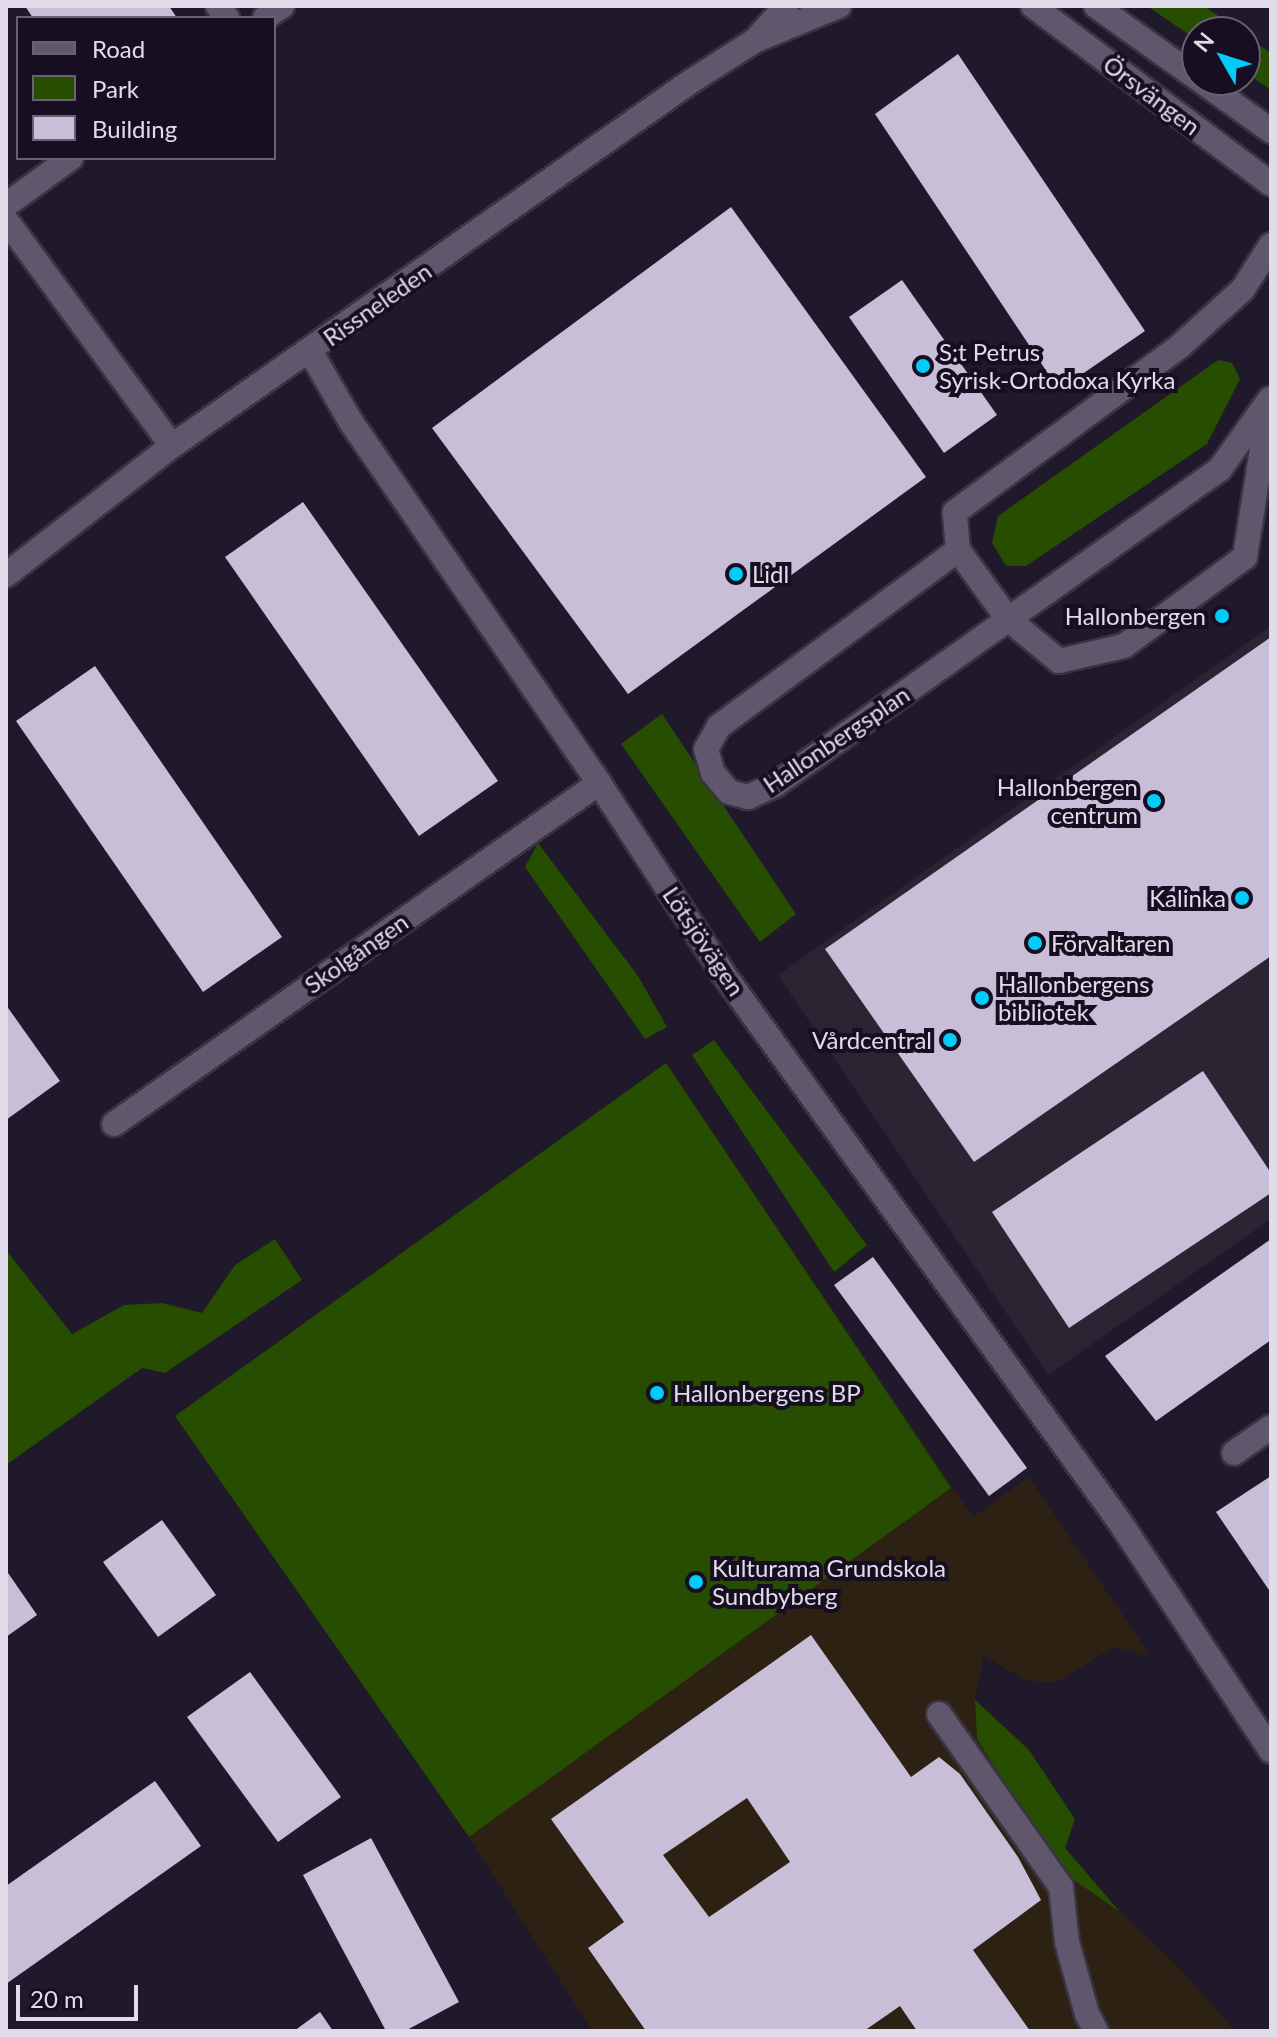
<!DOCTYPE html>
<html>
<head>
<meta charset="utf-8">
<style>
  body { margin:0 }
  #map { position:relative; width:1277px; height:2037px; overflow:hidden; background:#20182b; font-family:Lato,sans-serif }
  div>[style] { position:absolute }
  .commercial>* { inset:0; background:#2b2433 }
  .education>* { inset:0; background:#2d2114 }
  .green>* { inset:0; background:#264d00 }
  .building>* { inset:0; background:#c9bed8 }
  .roads { filter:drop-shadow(2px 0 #393442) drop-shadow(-2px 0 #393442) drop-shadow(0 2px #393442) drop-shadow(0 -2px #393442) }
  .minor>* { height:24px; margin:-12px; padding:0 12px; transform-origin:12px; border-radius:12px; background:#61576d }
  .dots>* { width:22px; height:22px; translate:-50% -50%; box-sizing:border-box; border:4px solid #170f21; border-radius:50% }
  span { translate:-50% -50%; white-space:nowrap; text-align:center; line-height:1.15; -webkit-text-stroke:8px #170f21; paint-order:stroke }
  .street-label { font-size:24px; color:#e1dce9 }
  .poi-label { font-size:24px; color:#e1dce9 }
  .left { translate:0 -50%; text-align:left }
  .right { translate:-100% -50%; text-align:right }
  .frame { position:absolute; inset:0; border:8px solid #e1dce9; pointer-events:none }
  .legend { position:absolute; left:16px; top:16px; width:260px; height:144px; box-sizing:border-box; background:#170f21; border:2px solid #686171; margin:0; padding:10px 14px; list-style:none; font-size:24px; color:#e1dce9 }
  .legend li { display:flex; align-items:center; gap:16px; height:40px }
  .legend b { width:40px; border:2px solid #686171 }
  .north { position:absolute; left:1181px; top:16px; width:80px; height:80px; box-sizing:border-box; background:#170f21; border:2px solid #686171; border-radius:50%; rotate:309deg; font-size:22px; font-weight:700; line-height:32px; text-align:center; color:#e1dce9 }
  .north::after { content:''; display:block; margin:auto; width:28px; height:36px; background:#00cbf9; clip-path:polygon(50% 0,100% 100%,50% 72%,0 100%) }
  .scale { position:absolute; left:16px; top:1985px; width:122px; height:36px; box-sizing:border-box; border:4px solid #e1dce9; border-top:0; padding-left:10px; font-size:24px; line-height:28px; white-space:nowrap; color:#e1dce9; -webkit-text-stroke:6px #170f21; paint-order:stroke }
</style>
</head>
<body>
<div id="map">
  <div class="commercial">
    <div style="clip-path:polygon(1271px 626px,1271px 1219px,1048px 1375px,778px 975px)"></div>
  </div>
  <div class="education">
    <div style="clip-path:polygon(666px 1063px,973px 1517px,1029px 1477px,1150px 1655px,1114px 1647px,1055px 1683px,1025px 1680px,984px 1656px,975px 1700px,1029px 1750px,1075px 1819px,1065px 1848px,1120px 1912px,1174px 1962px,1235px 2031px,592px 2031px,469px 1837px,175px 1416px)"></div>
  </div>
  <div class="green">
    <div style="clip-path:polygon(1147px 6px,1204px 6px,1241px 32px,1197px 32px,1197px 40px)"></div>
    <div style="clip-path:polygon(1245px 35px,1271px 53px,1271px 90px,1245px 72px)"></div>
    <div style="clip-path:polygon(1218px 360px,1232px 363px,1240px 379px,1207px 444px,1026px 566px,1006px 566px,992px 543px,998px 516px)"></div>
    <div style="clip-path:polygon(662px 714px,796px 914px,760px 942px,621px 744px)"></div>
    <div style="clip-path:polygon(538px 843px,638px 976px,667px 1027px,645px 1039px,525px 867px)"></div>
    <div style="clip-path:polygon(714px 1040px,867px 1245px,834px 1272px,692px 1055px)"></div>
    <div style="clip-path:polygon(666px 1063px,951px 1488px,469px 1837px,175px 1416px)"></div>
    <div style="clip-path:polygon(275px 1239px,302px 1280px,165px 1373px,142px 1368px,6px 1465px,6px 1250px,72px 1334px,124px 1305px,162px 1303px,202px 1313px,235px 1265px)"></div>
    <div style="clip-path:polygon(975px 1700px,1029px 1750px,1075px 1819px,1065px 1848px,1120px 1912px,1061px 1871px,977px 1739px)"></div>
  </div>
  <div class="building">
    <div style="clip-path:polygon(25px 6px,169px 6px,177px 18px,33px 18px)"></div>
    <div style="clip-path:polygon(958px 54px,1145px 331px,1059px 390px,875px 114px)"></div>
    <div style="clip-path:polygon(731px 207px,926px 477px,628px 694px,432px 428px)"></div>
    <div style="clip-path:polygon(902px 280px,997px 415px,944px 453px,849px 317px)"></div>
    <div style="clip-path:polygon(303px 502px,498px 781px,419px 836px,225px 557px)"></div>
    <div style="clip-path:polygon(1271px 637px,1271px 956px,974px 1162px,825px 949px)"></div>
    <div style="clip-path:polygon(95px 666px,282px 937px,203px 992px,16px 721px)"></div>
    <div style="clip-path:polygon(6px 1005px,60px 1081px,6px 1120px)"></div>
    <div style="clip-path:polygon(1203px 1071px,1271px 1173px,1271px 1193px,1069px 1328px,992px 1212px)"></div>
    <div style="clip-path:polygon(1271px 1239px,1271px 1340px,1156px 1421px,1105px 1356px)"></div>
    <div style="clip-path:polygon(873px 1257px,1027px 1468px,989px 1496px,834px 1285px)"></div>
    <div style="clip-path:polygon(1271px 1476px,1271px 1593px,1216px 1512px)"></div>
    <div style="clip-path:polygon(162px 1520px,216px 1595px,158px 1637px,103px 1562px)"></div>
    <div style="clip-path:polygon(6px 1570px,37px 1615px,6px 1637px)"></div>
    <div style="clip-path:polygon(evenodd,811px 1635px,911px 1777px,939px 1757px,960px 1774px,1018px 1857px,1041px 1900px,973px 1950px,1030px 2031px,917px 2031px,900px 2006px,864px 2031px,646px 2031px,588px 1948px,624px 1922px,551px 1819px,811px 1635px,747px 1798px,790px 1862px,709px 1917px,663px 1855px,747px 1798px)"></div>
    <div style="clip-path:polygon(250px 1672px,341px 1797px,278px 1842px,187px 1717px)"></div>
    <div style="clip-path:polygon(155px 1781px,201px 1846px,6px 1984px,6px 1886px)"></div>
    <div style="clip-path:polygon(371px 1838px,459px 2002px,405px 2031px,386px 2031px,303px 1875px)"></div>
    <div style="clip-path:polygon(320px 2012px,333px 2031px,294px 2031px)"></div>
  </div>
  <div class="roads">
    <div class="minor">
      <div style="left:218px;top:6px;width:15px;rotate:53deg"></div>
      <div style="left:1033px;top:6px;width:297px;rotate:36.8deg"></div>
      <div style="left:1096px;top:6px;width:124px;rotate:35.5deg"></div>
      <div style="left:265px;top:18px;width:21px;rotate:-35deg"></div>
      <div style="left:759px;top:36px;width:40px;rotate:-48deg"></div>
      <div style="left:1200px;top:80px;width:87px;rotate:35.7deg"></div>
      <div style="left:6px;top:205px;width:80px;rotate:-35.9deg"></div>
      <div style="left:6px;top:220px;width:280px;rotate:53.7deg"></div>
      <div style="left:310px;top:351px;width:82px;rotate:60deg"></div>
      <div style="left:351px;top:422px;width:438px;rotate:55.5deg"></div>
      <div style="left:599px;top:783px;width:225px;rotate:56.9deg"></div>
      <div style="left:722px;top:972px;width:674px;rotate:54.12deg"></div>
      <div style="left:1117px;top:1518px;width:279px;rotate:56.5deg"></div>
      <div style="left:1269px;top:405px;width:154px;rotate:99deg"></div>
      <div style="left:1245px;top:557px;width:150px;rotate:143.7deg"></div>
      <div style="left:1124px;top:646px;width:67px;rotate:167deg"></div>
      <div style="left:1059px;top:661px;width:66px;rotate:-140.5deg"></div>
      <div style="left:1008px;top:619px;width:85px;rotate:-125.9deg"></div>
      <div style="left:958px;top:550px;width:38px;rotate:-95deg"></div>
      <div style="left:955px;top:512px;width:280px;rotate:-36.4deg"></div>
      <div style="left:1180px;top:346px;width:85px;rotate:-42.1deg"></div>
      <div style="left:1243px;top:289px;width:52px;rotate:-57.5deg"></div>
      <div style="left:958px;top:550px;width:297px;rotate:143.6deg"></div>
      <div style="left:719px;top:726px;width:26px;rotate:119deg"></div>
      <div style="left:706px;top:749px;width:25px;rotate:74deg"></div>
      <div style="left:713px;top:773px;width:25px;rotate:50deg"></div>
      <div style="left:729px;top:792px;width:20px;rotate:15deg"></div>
      <div style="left:748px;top:797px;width:30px;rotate:-24deg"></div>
      <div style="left:775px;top:785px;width:546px;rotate:-35.38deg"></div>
      <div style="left:1220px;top:469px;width:86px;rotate:-54.5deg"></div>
      <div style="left:6px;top:575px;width:210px;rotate:-37.9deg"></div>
      <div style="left:172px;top:446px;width:633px;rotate:-35.1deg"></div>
      <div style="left:690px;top:82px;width:76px;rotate:-32.6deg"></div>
      <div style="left:754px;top:41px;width:92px;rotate:-22.4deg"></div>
      <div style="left:114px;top:1124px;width:593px;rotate:-35.11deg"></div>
      <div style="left:1234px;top:1453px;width:45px;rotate:-35.1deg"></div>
      <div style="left:939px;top:1714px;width:212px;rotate:54.8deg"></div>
      <div style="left:1061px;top:1887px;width:55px;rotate:83.8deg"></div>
      <div style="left:1067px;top:1942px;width:75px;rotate:74.5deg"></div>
      <div style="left:1087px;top:2014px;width:19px;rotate:62deg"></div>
    </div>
  </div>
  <div class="dots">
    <div style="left:923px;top:366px;background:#00cbf9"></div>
    <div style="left:736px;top:574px;background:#00cbf9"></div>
    <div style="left:1222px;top:616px;background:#00cbf9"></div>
    <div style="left:1154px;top:801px;background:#00cbf9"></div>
    <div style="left:1242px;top:898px;background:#00cbf9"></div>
    <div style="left:1035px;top:943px;background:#00cbf9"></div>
    <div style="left:982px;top:998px;background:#00cbf9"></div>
    <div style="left:950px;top:1040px;background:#00cbf9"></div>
    <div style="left:657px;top:1393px;background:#00cbf9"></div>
    <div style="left:696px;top:1582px;background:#00cbf9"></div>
  </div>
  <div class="street-label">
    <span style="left:1152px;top:95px;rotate:37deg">Örsvängen</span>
    <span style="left:377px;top:304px;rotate:-35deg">Rissneleden</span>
    <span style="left:836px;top:739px;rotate:-34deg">Hallonbergsplan</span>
    <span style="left:704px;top:941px;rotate:56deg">Lötsjövägen</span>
    <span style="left:356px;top:953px;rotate:-35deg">Skolgången</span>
  </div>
  <div class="poi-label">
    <span class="left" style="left:939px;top:366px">S:t Petrus<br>Syrisk-Ortodoxa Kyrka</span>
    <span class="left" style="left:752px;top:574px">Lidl</span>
    <span class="right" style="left:1206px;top:616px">Hallonbergen</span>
    <span class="right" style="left:1138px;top:801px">Hallonbergen<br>centrum</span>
    <span class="right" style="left:1226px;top:898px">Kalinka</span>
    <span class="left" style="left:1051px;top:943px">Förvaltaren</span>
    <span class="left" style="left:998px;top:998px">Hallonbergens<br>bibliotek</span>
    <span class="right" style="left:932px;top:1040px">Vårdcentral</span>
    <span class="left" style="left:673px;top:1393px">Hallonbergens BP</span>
    <span class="left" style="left:712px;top:1582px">Kulturama Grundskola<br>Sundbyberg</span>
  </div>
  <div class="frame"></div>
  <ul class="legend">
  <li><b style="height:10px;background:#61576d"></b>Road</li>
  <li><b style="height:22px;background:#264d00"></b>Park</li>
  <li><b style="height:22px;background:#c9bed8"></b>Building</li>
  </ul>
  <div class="north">N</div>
  <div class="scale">20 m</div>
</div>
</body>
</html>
